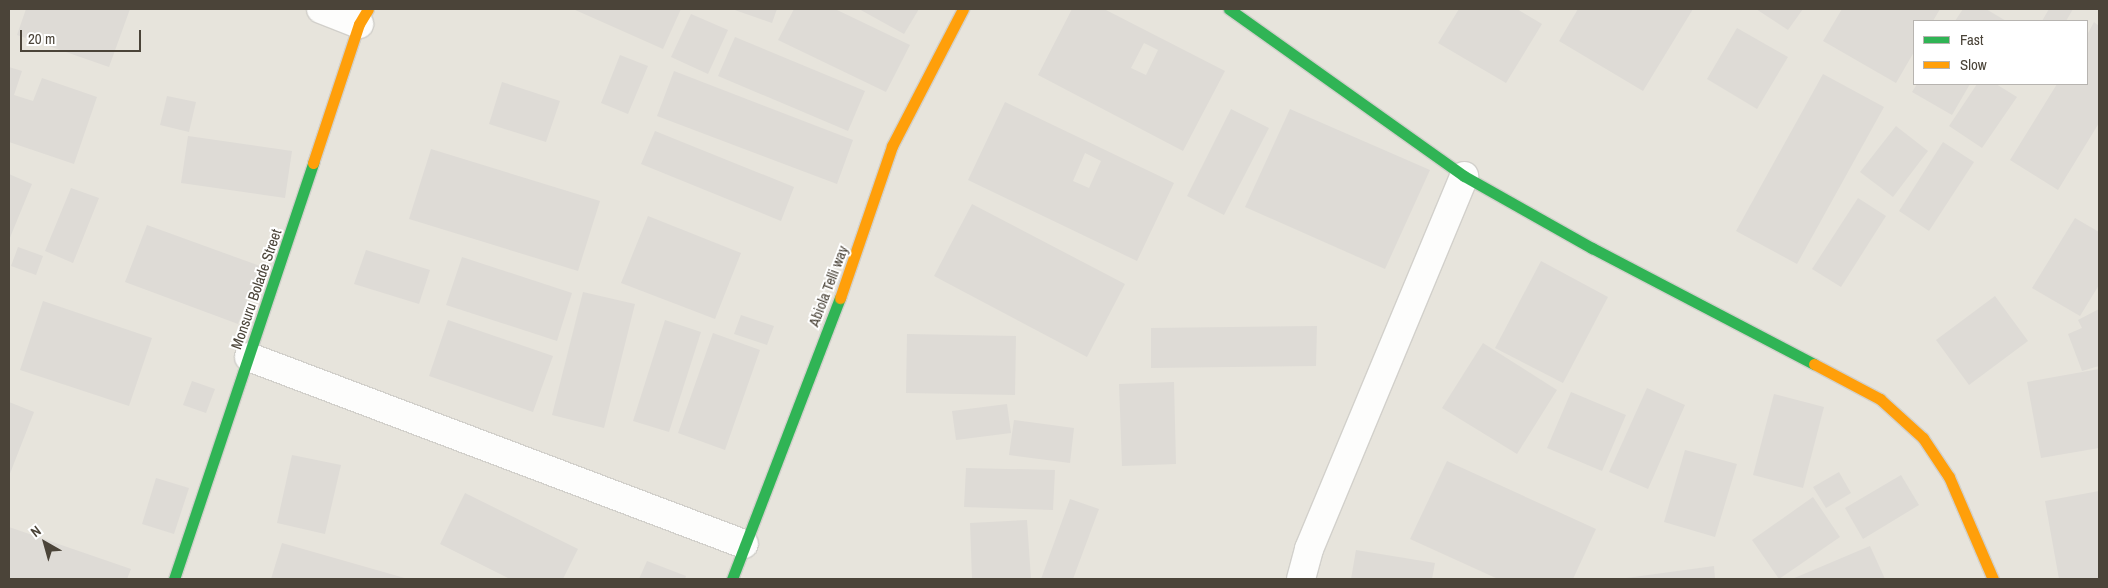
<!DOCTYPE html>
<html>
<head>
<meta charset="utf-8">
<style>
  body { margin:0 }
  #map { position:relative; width:2108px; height:588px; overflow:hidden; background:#f4f2ee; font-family:"Archivo Narrow",sans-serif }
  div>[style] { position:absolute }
  .residential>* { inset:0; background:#e7e4dc }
  .building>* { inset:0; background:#dedbd6 }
  .roads { filter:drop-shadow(1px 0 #d2d0cb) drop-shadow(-1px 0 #d2d0cb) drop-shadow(0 1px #d2d0cb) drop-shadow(0 -1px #d2d0cb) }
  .street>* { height:28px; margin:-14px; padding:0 14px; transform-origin:14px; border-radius:14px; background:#fdfdfc }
  .fast>* { height:11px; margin:-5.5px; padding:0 5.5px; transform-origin:5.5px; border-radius:5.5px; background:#30b455 }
  .slow>* { height:11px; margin:-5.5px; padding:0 5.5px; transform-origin:5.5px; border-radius:5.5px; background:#ff9f0a }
  span { translate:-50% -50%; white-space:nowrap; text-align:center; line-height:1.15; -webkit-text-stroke:4px #fff; paint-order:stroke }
  .street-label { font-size:15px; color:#4b4439 }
  .frame { position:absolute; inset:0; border:10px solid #4b4439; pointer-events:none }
  .legend { position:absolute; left:1913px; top:20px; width:175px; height:65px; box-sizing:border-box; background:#fff; border:1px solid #b7b4b0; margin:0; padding:6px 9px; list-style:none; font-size:15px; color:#4b4439 }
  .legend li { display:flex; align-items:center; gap:10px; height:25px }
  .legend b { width:25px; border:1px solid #b7b4b0 }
  .north { position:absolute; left:20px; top:518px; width:50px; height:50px; -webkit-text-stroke:4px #fff; paint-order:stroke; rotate:322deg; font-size:14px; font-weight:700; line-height:20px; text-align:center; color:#4b4439 }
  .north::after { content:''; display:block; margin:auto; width:18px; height:22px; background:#4b4439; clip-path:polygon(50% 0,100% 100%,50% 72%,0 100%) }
  .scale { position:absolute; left:20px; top:30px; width:121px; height:22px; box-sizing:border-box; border:2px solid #4b4439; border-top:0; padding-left:6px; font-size:15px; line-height:18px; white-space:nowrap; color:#4b4439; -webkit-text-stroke:4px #fff; paint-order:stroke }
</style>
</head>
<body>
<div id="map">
  <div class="residential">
    <div style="clip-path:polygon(evenodd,9px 9px,2099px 9px,2099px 579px,9px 579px,9px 9px,1914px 21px,2087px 21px,2087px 84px,1914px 84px,1914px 21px)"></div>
  </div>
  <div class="building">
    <div style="clip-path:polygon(26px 9px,130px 9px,109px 67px,17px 35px)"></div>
    <div style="clip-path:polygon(573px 9px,681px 9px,663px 49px)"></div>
    <div style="clip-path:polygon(732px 9px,777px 9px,772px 23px)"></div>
    <div style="clip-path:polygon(794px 9px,835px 9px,910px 45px,886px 92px,778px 40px)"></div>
    <div style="clip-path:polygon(859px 9px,919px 9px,904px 34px)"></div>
    <div style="clip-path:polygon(evenodd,1072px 9px,1104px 9px,1225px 71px,1183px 151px,1038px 75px,1072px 9px,1144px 43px,1158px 50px,1146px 75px,1131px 68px,1144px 43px)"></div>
    <div style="clip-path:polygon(1459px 9px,1517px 9px,1542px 24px,1506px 83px,1438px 43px)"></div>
    <div style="clip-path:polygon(1578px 9px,1693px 9px,1643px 91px,1559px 41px)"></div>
    <div style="clip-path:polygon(1756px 9px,1803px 9px,1788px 30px)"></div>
    <div style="clip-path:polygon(1842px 9px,1940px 9px,1933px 21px,1914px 21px,1914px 52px,1896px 83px,1823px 41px)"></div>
    <div style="clip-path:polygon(1963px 9px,1986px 9px,2006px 21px,1955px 21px)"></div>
    <div style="clip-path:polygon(2049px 9px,2073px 9px,2066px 21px,2042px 21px)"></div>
    <div style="clip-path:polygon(691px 14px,728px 30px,708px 74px,671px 57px)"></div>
    <div style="clip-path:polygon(2094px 22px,2099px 26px,2099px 123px,2058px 190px,2010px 160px,2057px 84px,2087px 84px,2087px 35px)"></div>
    <div style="clip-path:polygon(1737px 28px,1788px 57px,1757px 109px,1707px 79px)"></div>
    <div style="clip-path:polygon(735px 37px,865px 91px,848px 131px,718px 76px)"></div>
    <div style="clip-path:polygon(620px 55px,648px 66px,628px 114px,601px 103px)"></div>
    <div style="clip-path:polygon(9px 67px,22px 71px,14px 95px,33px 101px,42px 78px,97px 97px,74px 164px,9px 142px)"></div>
    <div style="clip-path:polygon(674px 71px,853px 140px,837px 184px,657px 116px)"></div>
    <div style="clip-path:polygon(1823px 74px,1884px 107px,1797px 264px,1736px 231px)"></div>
    <div style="clip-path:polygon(502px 82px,560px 101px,546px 142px,489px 124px)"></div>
    <div style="clip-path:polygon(1917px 84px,1970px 84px,1952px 115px,1912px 92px)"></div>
    <div style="clip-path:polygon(1977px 84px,1996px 84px,2017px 97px,1982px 148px,1949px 126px)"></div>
    <div style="clip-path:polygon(167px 96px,196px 102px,189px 132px,160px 125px)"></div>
    <div style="clip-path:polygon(evenodd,1005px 102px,1174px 183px,1137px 261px,968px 180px,1005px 102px,1085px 153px,1101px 161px,1089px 188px,1073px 181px,1085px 153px)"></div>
    <div style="clip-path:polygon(1231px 109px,1269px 128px,1224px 215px,1187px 196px)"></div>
    <div style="clip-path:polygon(1290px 109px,1430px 170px,1385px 269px,1245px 207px)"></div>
    <div style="clip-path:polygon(1896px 126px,1928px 151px,1893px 197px,1860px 172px)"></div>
    <div style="clip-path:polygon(655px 131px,794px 187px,781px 221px,641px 164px)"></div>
    <div style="clip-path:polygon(188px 136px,292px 151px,285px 198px,181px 183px)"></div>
    <div style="clip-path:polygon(1943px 142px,1974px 162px,1929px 231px,1899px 211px)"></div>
    <div style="clip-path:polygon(431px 149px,600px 201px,578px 271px,409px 219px)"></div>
    <div style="clip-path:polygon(9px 174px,32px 184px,9px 240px)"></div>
    <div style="clip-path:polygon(71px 188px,99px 198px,73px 263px,45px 251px)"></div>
    <div style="clip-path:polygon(1858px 198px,1886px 216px,1841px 287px,1812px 269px)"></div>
    <div style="clip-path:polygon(972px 204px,1125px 284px,1087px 357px,934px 276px)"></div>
    <div style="clip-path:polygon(648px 216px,741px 253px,715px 319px,621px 283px)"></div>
    <div style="clip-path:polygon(2075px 218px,2099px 232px,2099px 285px,2080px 316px,2032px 288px)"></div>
    <div style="clip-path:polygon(147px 225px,260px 266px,238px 324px,125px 282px)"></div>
    <div style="clip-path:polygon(18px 247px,43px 256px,36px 275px,11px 266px)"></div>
    <div style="clip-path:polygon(366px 250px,430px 270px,419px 304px,354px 284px)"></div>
    <div style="clip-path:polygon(462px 257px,572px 293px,557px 341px,446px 305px)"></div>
    <div style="clip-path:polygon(1541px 261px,1608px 297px,1563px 383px,1495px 348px)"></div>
    <div style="clip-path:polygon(583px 292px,635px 304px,604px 428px,552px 415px)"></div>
    <div style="clip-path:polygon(1995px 296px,2028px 341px,1969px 385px,1936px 340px)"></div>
    <div style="clip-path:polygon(43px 301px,152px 338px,129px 406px,20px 370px)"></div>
    <div style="clip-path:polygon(2099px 309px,2099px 366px,2082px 371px,2068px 334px,2082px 328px,2078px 320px)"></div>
    <div style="clip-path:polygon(741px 315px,774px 326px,767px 345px,734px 334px)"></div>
    <div style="clip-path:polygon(448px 320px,553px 356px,533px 412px,429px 376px)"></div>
    <div style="clip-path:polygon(665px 320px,701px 332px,669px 432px,633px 421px)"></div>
    <div style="clip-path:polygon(1317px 326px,1316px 366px,1151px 368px,1151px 328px)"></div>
    <div style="clip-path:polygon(713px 333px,760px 350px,725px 450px,678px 433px)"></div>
    <div style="clip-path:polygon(907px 334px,1016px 336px,1015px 395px,906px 393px)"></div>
    <div style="clip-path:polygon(1483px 343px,1557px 390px,1517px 454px,1442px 408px)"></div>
    <div style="clip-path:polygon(2099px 369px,2099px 448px,2041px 458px,2027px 382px)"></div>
    <div style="clip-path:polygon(192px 381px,215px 389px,206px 413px,183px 405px)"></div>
    <div style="clip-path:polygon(1174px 382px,1176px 464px,1122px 466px,1119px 384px)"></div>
    <div style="clip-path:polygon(1647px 388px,1685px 405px,1648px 489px,1609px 472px)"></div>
    <div style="clip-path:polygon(1571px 392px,1626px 415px,1602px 471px,1547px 448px)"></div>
    <div style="clip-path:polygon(1774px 394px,1824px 407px,1803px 488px,1753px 475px)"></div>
    <div style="clip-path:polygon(9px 402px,34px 412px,9px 476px)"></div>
    <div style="clip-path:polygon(1007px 404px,1011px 433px,956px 440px,952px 411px)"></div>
    <div style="clip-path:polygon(1014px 420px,1074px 428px,1070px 463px,1009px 455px)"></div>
    <div style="clip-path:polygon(1685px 450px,1737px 464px,1715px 537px,1664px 522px)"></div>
    <div style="clip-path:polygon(292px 455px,341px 465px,325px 534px,277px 523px)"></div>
    <div style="clip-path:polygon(1447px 461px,1596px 529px,1573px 579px,1498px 579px,1410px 539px)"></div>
    <div style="clip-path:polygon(966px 468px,1055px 470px,1053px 510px,964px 507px)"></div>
    <div style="clip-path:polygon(1839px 472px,1851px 493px,1826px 508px,1813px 487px)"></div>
    <div style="clip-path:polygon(1901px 475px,1919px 505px,1863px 539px,1845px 508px)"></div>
    <div style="clip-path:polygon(156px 478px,189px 488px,174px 534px,142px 524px)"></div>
    <div style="clip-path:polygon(2099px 491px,2099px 579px,2059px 579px,2045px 501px)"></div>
    <div style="clip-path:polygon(465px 493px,578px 549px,563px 579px,510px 579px,440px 544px)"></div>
    <div style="clip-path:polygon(1813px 497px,1840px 537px,1779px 579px,1752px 540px)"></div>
    <div style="clip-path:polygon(1070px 499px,1099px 509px,1073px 579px,1041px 579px)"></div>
    <div style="clip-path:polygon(1027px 520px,1031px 579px,972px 579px,970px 523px)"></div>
    <div style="clip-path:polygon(9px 527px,131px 569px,127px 579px,9px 579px)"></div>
    <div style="clip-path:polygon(282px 543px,408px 579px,271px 579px)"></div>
    <div style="clip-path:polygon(1870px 546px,1885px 579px,1792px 579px)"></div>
    <div style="clip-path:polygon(1356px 550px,1435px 563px,1432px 579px,1351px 579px)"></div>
    <div style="clip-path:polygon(647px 561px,686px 576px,685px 579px,639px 579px)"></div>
    <div style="clip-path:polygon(1714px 566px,1715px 579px,1626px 579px,1626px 578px)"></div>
  </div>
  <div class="roads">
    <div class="street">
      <div style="left:321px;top:9px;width:41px;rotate:21.5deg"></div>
      <div style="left:249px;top:357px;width:529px;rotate:20.7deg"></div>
      <div style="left:1301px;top:579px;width:31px;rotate:-75deg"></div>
      <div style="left:1309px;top:549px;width:404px;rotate:-67.4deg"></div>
    </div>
    <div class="fast">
      <div style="left:1229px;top:9px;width:288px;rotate:35.4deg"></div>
      <div style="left:1464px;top:176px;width:147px;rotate:29.4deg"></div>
      <div style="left:1592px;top:248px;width:250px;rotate:27.6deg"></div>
      <div style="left:174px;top:579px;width:439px;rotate:-71.5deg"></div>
      <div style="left:732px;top:579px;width:301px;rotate:-69deg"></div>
    </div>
    <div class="slow">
      <div style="left:313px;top:163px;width:146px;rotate:-71.7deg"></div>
      <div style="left:359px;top:24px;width:17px;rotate:-59deg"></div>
      <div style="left:840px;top:298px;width:161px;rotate:-71.1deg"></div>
      <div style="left:892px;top:146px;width:154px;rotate:-62.6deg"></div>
      <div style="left:1814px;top:364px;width:75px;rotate:27.9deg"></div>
      <div style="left:1880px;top:399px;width:58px;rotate:42.2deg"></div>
      <div style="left:1923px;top:438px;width:47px;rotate:56.3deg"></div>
      <div style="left:1949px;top:477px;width:111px;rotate:66.7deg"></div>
    </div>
  </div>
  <div class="street-label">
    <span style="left:828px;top:286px;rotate:-69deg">Abiola Telli way</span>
    <span style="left:256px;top:289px;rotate:-71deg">Monsuru Bolade Street</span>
  </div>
  <div class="frame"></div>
  <ul class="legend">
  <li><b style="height:6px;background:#30b455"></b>Fast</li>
  <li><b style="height:6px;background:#ff9f0a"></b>Slow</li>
  </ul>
  <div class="north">N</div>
  <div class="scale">20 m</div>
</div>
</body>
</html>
